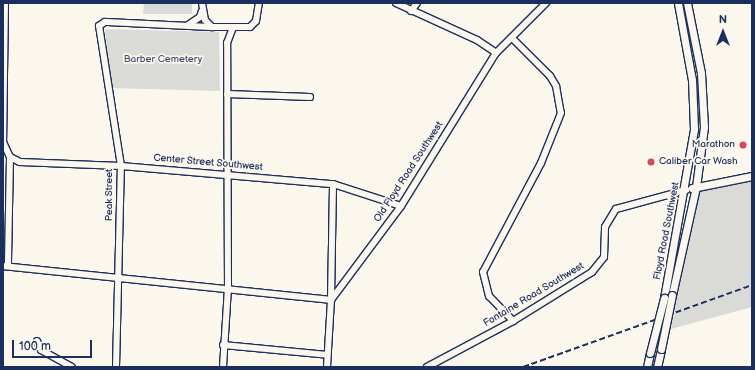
<!DOCTYPE html>
<html>
<head>
<meta charset="utf-8">
<style>
  body { margin:0 }
  #map { position:relative; width:755px; height:370px; overflow:hidden; background:#fbf7ec; font-family:"Balsamiq Sans",sans-serif }
  div>[style] { position:absolute }
  .green>* { inset:0; background:#dadad7 }
  .roads { filter:drop-shadow(1px 0 #1b2f5e) drop-shadow(-1px 0 #1b2f5e) drop-shadow(0 1px #1b2f5e) drop-shadow(0 -1px #1b2f5e) }
  .minor>* { height:6px; margin:-3px; padding:0 3px; transform-origin:3px; border-radius:3px; background:#fbf7ec }
  .major>* { height:7px; margin:-3.5px; padding:0 3.5px; transform-origin:3.5px; border-radius:3.5px; background:#fbf7ec }
  .rail>* { height:1.5px; margin-top:-0.75px; transform-origin:0; background:repeating-linear-gradient(90deg,#1b2f5e 0 6px,transparent 0 9px) }
  .bridges { filter:drop-shadow(1px 0 #1b2f5e) drop-shadow(-1px 0 #1b2f5e) drop-shadow(0 1px #1b2f5e) drop-shadow(0 -1px #1b2f5e) }
  .major-bridge>* { height:7px; margin:-3.5px; padding:0 3.5px; transform-origin:3.5px; border-radius:3.5px; background:#fbf7ec }
  .dots>* { width:11px; height:11px; translate:-50% -50%; box-sizing:border-box; border:2px solid #fbf7ec; border-radius:50% }
  span { translate:-50% -50%; white-space:nowrap; text-align:center; line-height:1.15; -webkit-text-stroke:3.5px #fbf7ec; paint-order:stroke }
  .park-label { font-size:10px; color:#415176 }
  .poi-label { font-size:10px; color:#1b2f5e }
  .right { translate:-100% -50%; text-align:right }
  .left { translate:0 -50%; text-align:left }
  .street-label { font-size:10px; color:#1b2f5e }
  .frame { position:absolute; inset:0; border:4px solid #1b2f5e; pointer-events:none }
  .north { position:absolute; left:703px; top:12px; width:40px; height:40px; -webkit-text-stroke:3px #fbf7ec; paint-order:stroke; rotate:0deg; font-size:11px; font-weight:700; line-height:16px; text-align:center; color:#1b2f5e }
  .north::after { content:''; display:block; margin:auto; width:14px; height:18px; background:#1b2f5e; clip-path:polygon(50% 0,100% 100%,50% 72%,0 100%) }
  .scale { position:absolute; left:12px; top:340px; width:80px; height:18px; box-sizing:border-box; border:2px solid #1b2f5e; border-top:0; padding-left:5px; font-size:12px; line-height:14px; white-space:nowrap; color:#1b2f5e; -webkit-text-stroke:3px #fbf7ec; paint-order:stroke }
</style>
</head>
<body>
<div id="map">
  <div class="green">
    <div style="clip-path:polygon(144px 3px,192px 3px,192px 14px,143px 14px)"></div>
    <div style="clip-path:polygon(105px 29px,219px 32px,220px 91px,111px 88px)"></div>
    <div style="clip-path:polygon(752px 180px,752px 307px,671px 329px,695px 188px,715px 181px)"></div>
  </div>
  <div class="roads">
    <div class="minor">
      <div style="left:5px;top:3px;width:139px;rotate:90.8deg"></div>
      <div style="left:3px;top:142px;width:17px;rotate:65deg"></div>
      <div style="left:10px;top:157px;width:109px;rotate:91.1deg"></div>
      <div style="left:202px;top:3px;width:17px;rotate:80deg"></div>
      <div style="left:205px;top:20px;width:10px;rotate:45deg"></div>
      <div style="left:212px;top:27px;width:38px"></div>
      <div style="left:250px;top:27px;width:8px;rotate:-45deg"></div>
      <div style="left:256px;top:21px;width:18px;rotate:-81deg"></div>
      <div style="left:396px;top:3px;width:89px;rotate:24.6deg"></div>
      <div style="left:477px;top:40px;width:23px;rotate:34deg"></div>
      <div style="left:411px;top:11px;width:10px;rotate:-53deg"></div>
      <div style="left:188px;top:25px;width:14px;rotate:-34deg"></div>
      <div style="left:200px;top:17px;width:6px;rotate:-72deg"></div>
      <div style="left:512px;top:38px;width:54px;rotate:45deg"></div>
      <div style="left:550px;top:76px;width:12px;rotate:59deg"></div>
      <div style="left:556px;top:86px;width:27px;rotate:80deg"></div>
      <div style="left:561px;top:113px;width:54px;rotate:111.8deg"></div>
      <div style="left:541px;top:163px;width:123px;rotate:118deg"></div>
      <div style="left:483px;top:272px;width:25px;rotate:76deg"></div>
      <div style="left:489px;top:296px;width:35px;rotate:46deg"></div>
      <div style="left:227px;top:94px;width:83px;rotate:2.1deg"></div>
      <div style="left:10px;top:157px;width:11px;rotate:27deg"></div>
      <div style="left:20px;top:162px;width:101px;rotate:2.3deg"></div>
      <div style="left:121px;top:166px;width:213px;rotate:4.9deg"></div>
      <div style="left:333px;top:184px;width:71px;rotate:17.9deg"></div>
      <div style="left:3px;top:266px;width:330px;rotate:5.9deg"></div>
      <div style="left:331px;top:300px;width:116px;rotate:-89deg"></div>
      <div style="left:37px;top:341px;width:10px;rotate:66deg"></div>
      <div style="left:41px;top:350px;width:35px;rotate:29deg"></div>
      <div style="left:223px;top:345px;width:105px;rotate:5.4deg"></div>
      <div style="left:116px;top:367px;width:201px;rotate:-88.6deg"></div>
      <div style="left:121px;top:166px;width:142px;rotate:-98.9deg"></div>
      <div style="left:99px;top:26px;width:7px;rotate:-34deg"></div>
      <div style="left:105px;top:22px;width:107px;rotate:2.7deg"></div>
      <div style="left:223px;top:367px;width:79px;rotate:-86.4deg"></div>
      <div style="left:228px;top:288px;width:245px;rotate:-90.2deg"></div>
      <div style="left:227px;top:43px;width:17px;rotate:-69deg"></div>
      <div style="left:327px;top:367px;width:67px;rotate:-86.6deg"></div>
      <div style="left:331px;top:300px;width:117px;rotate:-53.3deg"></div>
      <div style="left:401px;top:206px;width:180px;rotate:-58.2deg"></div>
      <div style="left:496px;top:53px;width:71px;rotate:-45deg"></div>
      <div style="left:427px;top:367px;width:98px;rotate:-28.1deg"></div>
      <div style="left:513px;top:321px;width:93px;rotate:-31.8deg"></div>
      <div style="left:592px;top:272px;width:19px;rotate:-51deg"></div>
      <div style="left:604px;top:257px;width:30px;rotate:-88deg"></div>
      <div style="left:605px;top:227px;width:21px;rotate:-59deg"></div>
      <div style="left:616px;top:209px;width:73px;rotate:-15.2deg"></div>
    </div>
    <div class="major">
      <div style="left:692px;top:188px;width:61px;rotate:-11.3deg"></div>
      <div style="left:672px;top:295px;width:111px;rotate:-77.5deg"></div>
      <div style="left:696px;top:187px;width:61px;rotate:-82.4deg"></div>
      <div style="left:704px;top:127px;width:54px;rotate:-93.2deg"></div>
      <div style="left:701px;top:73px;width:71px;rotate:-101.3deg"></div>
      <div style="left:664px;top:298px;width:172px;rotate:-79.9deg"></div>
      <div style="left:694px;top:129px;width:49px;rotate:-92.3deg"></div>
      <div style="left:692px;top:80px;width:78px;rotate:-100.3deg"></div>
      <div style="left:647px;top:367px;width:14px;rotate:-78deg"></div>
      <div style="left:657px;top:367px;width:18px;rotate:-77deg"></div>
    </div>
  </div>
  <div class="rail">
    <div style="left:523px;top:367px;width:243px;rotate:-19.7deg"></div>
  </div>
  <div class="bridges">
    <div class="major-bridge">
      <div style="left:661px;top:349px;width:55px;rotate:-78.5deg"></div>
      <div style="left:650px;top:353px;width:57px;rotate:-75.7deg"></div>
    </div>
  </div>
  <div class="dots">
    <div style="left:743px;top:145px;background:#d1495b"></div>
    <div style="left:651px;top:162px;background:#d1495b"></div>
  </div>
  <div class="park-label">
    <span style="left:163px;top:60px">Barber Cemetery</span>
  </div>
  <div class="poi-label">
    <span class="right" style="left:735px;top:145px">Marathon</span>
    <span class="left" style="left:659px;top:162px">Caliber Car Wash</span>
  </div>
  <div class="street-label">
    <span style="left:208px;top:163px;rotate:5deg">Center Street Southwest</span>
    <span style="left:409px;top:172px;rotate:-57deg">Old Floyd Road Southwest</span>
    <span style="left:110px;top:195px;rotate:-90deg">Peak Street</span>
    <span style="left:667px;top:231px;rotate:-79deg">Floyd Road Southwest</span>
    <span style="left:534px;top:295px;rotate:-31deg">Fontaine Road Southwest</span>
  </div>
  <div class="frame"></div>
  <div class="north">N</div>
  <div class="scale">100 m</div>
</div>
</body>
</html>
